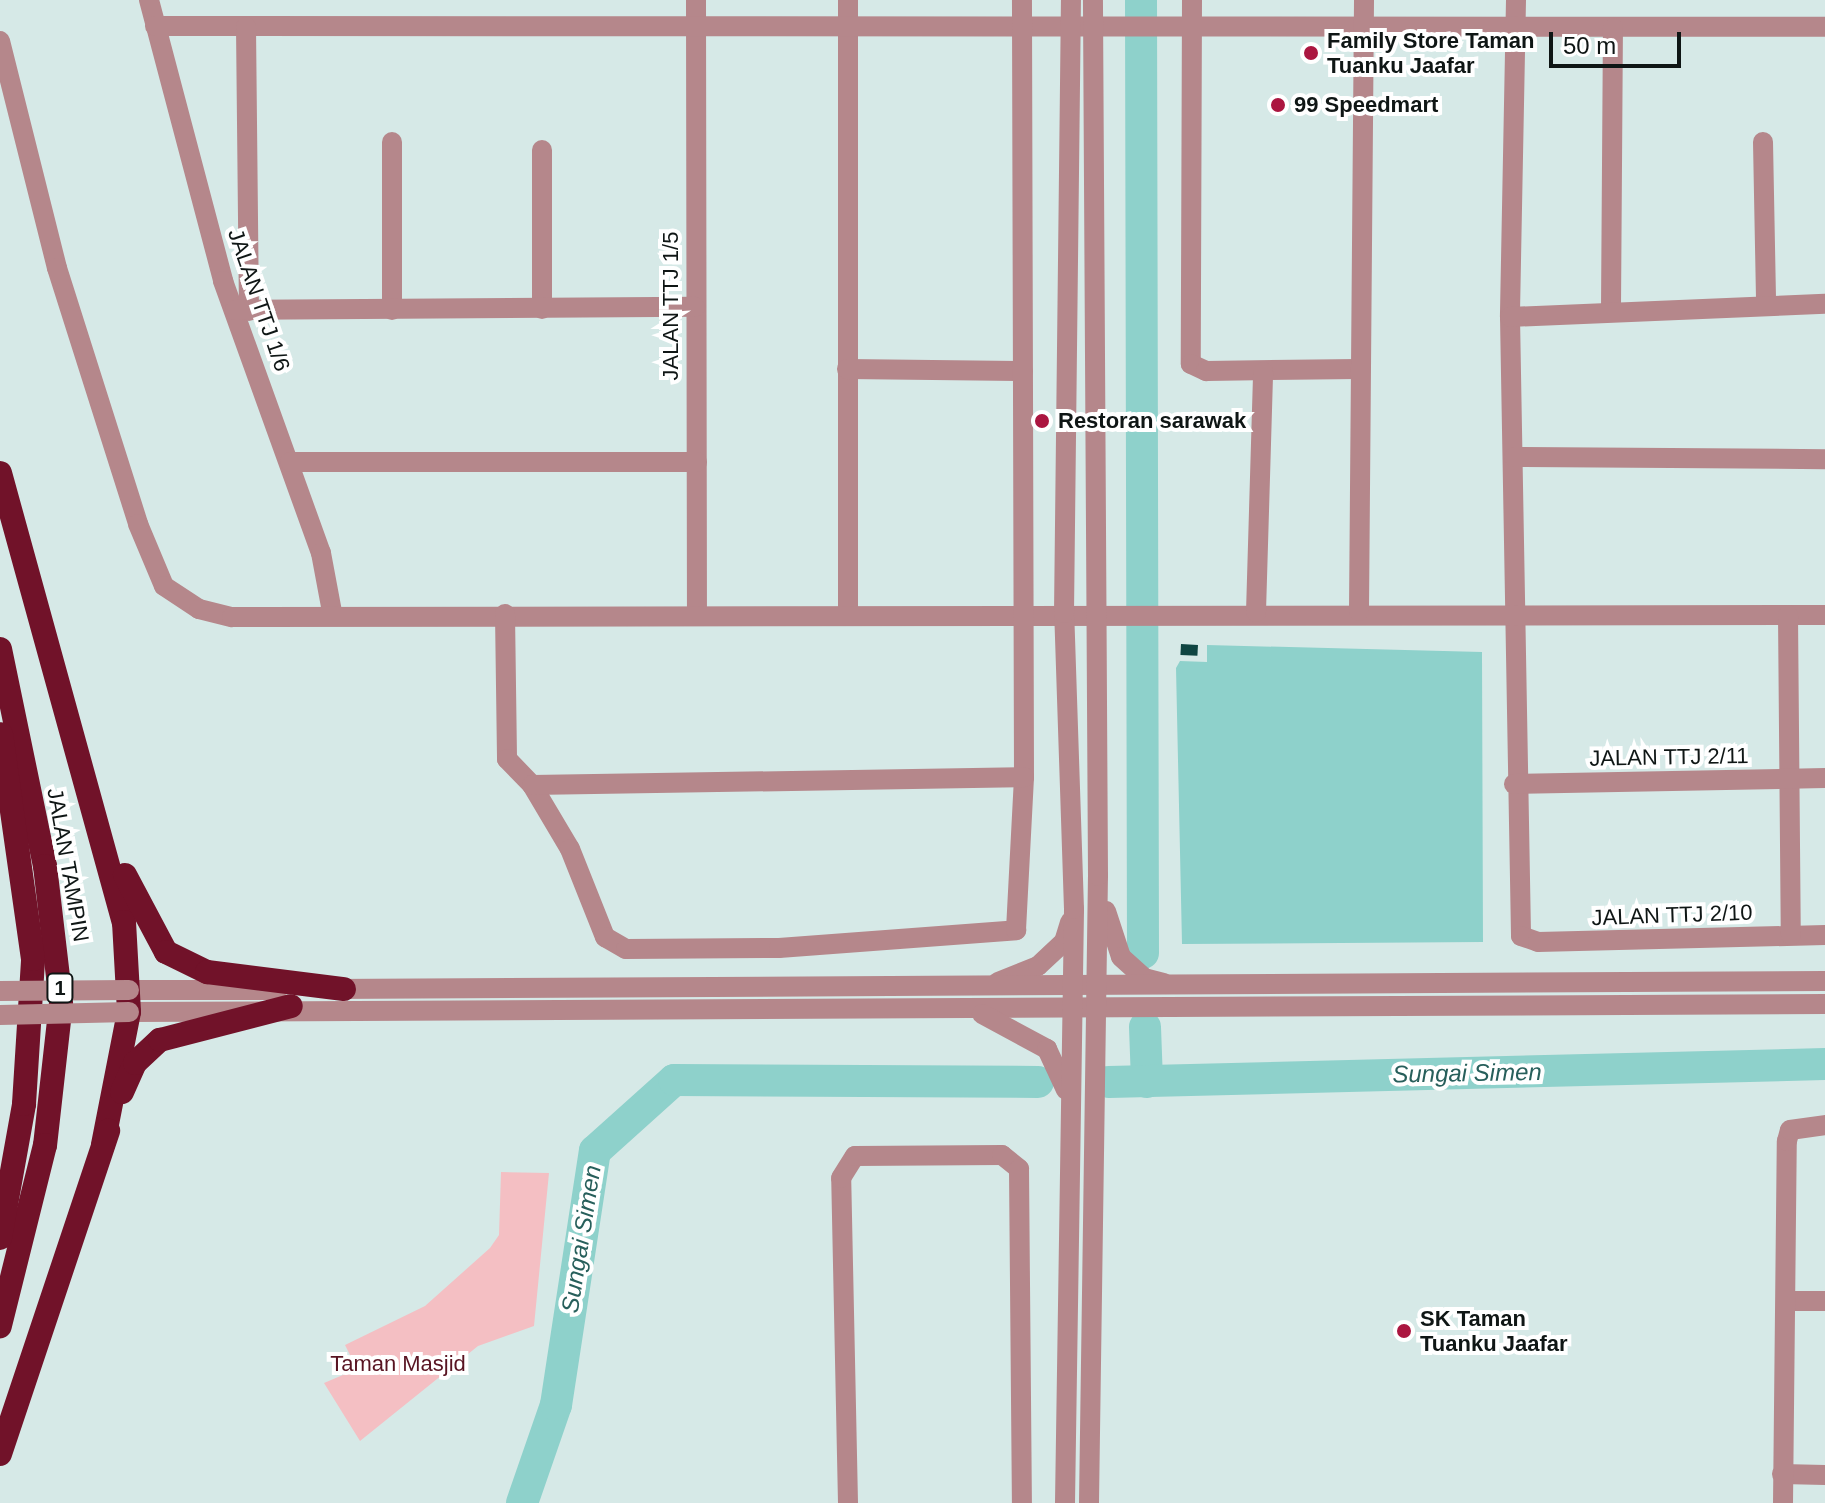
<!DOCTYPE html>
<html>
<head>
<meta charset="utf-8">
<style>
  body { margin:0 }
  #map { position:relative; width:1825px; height:1503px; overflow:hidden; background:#d6e9e7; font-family:Helvetica,sans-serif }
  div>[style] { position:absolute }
  .green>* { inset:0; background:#f4bfc3 }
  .water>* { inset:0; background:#8ed1cb }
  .river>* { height:32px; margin:-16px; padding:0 16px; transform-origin:16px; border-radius:16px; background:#8ed1cb }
  .building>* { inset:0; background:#0f4542; transform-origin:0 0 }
  .minor>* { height:20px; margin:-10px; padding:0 10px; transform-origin:10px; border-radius:10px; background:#b5878b }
  .highway>* { height:24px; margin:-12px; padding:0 12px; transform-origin:12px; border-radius:12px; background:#711229 }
  .minor-bridge>* { height:20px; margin:-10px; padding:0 10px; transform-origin:10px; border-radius:10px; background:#b5878b }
  .dots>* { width:22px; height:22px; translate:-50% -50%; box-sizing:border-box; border:4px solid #fff; border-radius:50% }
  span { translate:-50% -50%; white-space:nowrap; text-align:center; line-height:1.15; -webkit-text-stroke:8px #fff; paint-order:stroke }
  .shield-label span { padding:2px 6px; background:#fff; border:2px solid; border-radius:6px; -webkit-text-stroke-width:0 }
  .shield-label { font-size:20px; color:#0f1615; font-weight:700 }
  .poi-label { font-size:22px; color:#0f1615; font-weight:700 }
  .left { translate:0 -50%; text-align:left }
  .street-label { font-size:22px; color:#0f1615 }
  .park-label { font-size:22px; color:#581422 }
  .water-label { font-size:24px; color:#275f5b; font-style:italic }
  .scale { position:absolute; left:1549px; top:32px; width:132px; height:36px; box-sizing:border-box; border:4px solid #0f1615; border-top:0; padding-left:10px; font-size:24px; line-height:28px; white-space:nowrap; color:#0f1615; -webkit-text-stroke:6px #fff; paint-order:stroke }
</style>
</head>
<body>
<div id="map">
  <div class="green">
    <div style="clip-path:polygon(501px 1172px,549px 1173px,534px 1326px,478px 1346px,360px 1441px,324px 1383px,357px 1369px,345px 1345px,425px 1306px,490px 1248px,499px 1235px)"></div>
  </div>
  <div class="water">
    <div style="clip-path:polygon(1207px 645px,1482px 652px,1483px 942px,1182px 944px,1176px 668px,1180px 661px,1207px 662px)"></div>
  </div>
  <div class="river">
    <div style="left:1141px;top:0;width:953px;rotate:89.88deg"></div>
    <div style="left:1145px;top:1027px;width:55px;rotate:87.9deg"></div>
    <div style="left:1109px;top:1082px;width:716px;rotate:-1.44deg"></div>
    <div style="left:522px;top:1503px;width:104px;rotate:-70.9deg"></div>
    <div style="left:556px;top:1405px;width:257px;rotate:-81.3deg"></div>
    <div style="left:595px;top:1151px;width:106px;rotate:-41.9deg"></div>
    <div style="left:674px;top:1080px;width:364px;rotate:0.3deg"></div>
  </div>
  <div class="building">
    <div style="left:1181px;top:644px;width:17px;height:11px;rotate:3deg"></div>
  </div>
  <div class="minor">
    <div style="left:149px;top:0;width:291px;rotate:75.2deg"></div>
    <div style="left:223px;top:281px;width:289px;rotate:70.2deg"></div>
    <div style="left:321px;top:553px;width:60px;rotate:79.4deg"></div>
    <div style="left:696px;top:0;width:612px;rotate:89.91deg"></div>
    <div style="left:848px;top:0;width:614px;rotate:90deg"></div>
    <div style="left:1192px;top:0;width:364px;rotate:90.2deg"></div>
    <div style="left:1191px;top:364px;width:17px;rotate:25deg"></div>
    <div style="left:1206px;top:371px;width:152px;rotate:-0.8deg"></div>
    <div style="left:1516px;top:0;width:317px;rotate:91.1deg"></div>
    <div style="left:1510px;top:317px;width:619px;rotate:88.98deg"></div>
    <div style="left:1521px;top:936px;width:18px;rotate:19deg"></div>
    <div style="left:1538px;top:942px;width:287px;rotate:-1.4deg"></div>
    <div style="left:155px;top:26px;width:1670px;rotate:0.03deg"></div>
    <div style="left:246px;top:27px;width:284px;rotate:89.4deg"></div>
    <div style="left:0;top:41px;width:234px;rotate:75.9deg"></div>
    <div style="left:57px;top:268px;width:269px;rotate:72.4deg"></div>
    <div style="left:138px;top:524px;width:67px;rotate:67.2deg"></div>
    <div style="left:164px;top:586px;width:42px;rotate:33.3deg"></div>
    <div style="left:199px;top:609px;width:34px;rotate:14deg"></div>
    <div style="left:232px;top:617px;width:1593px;rotate:-0.07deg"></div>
    <div style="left:392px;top:142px;width:168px;rotate:90deg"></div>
    <div style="left:1763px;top:142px;width:163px;rotate:88.9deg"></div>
    <div style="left:1611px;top:308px;width:280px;rotate:-89.6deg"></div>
    <div style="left:542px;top:309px;width:159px;rotate:-90deg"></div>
    <div style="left:235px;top:310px;width:460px;rotate:-0.4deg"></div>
    <div style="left:1510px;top:317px;width:315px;rotate:-2.4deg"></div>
    <div style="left:847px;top:369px;width:176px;rotate:0.7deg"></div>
    <div style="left:1514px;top:457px;width:311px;rotate:0.4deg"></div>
    <div style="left:290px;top:462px;width:407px"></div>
    <div style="left:1359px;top:611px;width:611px;rotate:-89.53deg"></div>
    <div style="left:1256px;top:612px;width:240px;rotate:-88.3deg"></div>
    <div style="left:505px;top:614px;width:145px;rotate:89.2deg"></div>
    <div style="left:507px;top:759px;width:36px;rotate:46deg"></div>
    <div style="left:532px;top:785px;width:74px;rotate:59.3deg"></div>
    <div style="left:570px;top:849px;width:95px;rotate:68.3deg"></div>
    <div style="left:605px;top:937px;width:24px;rotate:30deg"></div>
    <div style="left:626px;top:949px;width:153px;rotate:-0.4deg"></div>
    <div style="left:779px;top:948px;width:238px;rotate:-4.3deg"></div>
    <div style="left:1016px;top:930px;width:153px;rotate:-87deg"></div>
    <div style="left:1024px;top:777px;width:777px;rotate:-90.15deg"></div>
    <div style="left:1788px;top:615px;width:320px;rotate:89.5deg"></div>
    <div style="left:1514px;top:784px;width:311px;rotate:-1.1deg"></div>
    <div style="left:532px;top:785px;width:492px;rotate:-0.9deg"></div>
    <div style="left:1106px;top:911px;width:48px;rotate:71.9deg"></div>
    <div style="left:1121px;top:957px;width:31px;rotate:42deg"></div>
    <div style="left:1144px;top:978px;width:21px;rotate:14deg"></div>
    <div style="left:998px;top:982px;width:43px;rotate:-21.8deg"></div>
    <div style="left:1038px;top:966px;width:35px;rotate:-43deg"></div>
    <div style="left:1064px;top:942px;width:21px;rotate:-73deg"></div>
    <div style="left:329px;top:989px;width:1496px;rotate:-0.31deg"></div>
    <div style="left:129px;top:990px;width:148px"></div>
    <div style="left:129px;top:1012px;width:1696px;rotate:-0.27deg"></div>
    <div style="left:982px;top:1014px;width:74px;rotate:28.3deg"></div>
    <div style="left:1047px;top:1049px;width:45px;rotate:65.1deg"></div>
    <div style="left:1786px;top:1301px;width:39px"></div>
    <div style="left:1782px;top:1474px;width:43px;rotate:1.3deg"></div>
    <div style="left:848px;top:1503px;width:325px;rotate:-91.2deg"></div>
    <div style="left:841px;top:1178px;width:26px;rotate:-58deg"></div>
    <div style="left:855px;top:1156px;width:147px;rotate:-0.4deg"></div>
    <div style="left:1002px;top:1155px;width:22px;rotate:39deg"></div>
    <div style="left:1019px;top:1169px;width:334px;rotate:89.5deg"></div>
    <div style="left:1065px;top:1503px;width:594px;rotate:-89.13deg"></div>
    <div style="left:1074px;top:909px;width:296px;rotate:-91.9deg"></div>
    <div style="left:1064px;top:613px;width:613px;rotate:-89.35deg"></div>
    <div style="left:1089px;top:1503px;width:627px;rotate:-89.18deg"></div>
    <div style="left:1098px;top:876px;width:876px;rotate:-90.33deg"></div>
    <div style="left:1783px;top:1503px;width:362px;rotate:-89.4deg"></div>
    <div style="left:1787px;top:1141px;width:11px;rotate:-75deg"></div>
    <div style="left:1790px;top:1130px;width:35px;rotate:-8deg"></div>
  </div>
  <div class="highway">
    <div style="left:0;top:473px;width:466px;rotate:74.6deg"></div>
    <div style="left:124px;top:922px;width:90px;rotate:86.8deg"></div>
    <div style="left:129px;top:1012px;width:135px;rotate:101.1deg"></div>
    <div style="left:0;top:649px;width:222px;rotate:78.3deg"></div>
    <div style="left:45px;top:866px;width:138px;rotate:83.3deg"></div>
    <div style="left:61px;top:1003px;width:143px;rotate:96.4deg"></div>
    <div style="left:45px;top:1145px;width:187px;rotate:104deg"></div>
    <div style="left:125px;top:875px;width:87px;rotate:62deg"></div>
    <div style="left:166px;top:952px;width:46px;rotate:26deg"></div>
    <div style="left:207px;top:972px;width:138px;rotate:7.1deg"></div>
    <div style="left:122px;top:1092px;width:32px;rotate:-66deg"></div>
    <div style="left:135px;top:1063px;width:34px;rotate:-43deg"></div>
    <div style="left:160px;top:1040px;width:135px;rotate:-14.5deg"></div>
    <div style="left:0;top:1238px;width:136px;rotate:-79.8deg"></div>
    <div style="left:24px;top:1104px;width:145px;rotate:-86.4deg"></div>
    <div style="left:33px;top:959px;width:227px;rotate:-98.1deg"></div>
    <div style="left:0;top:1454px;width:341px;rotate:-71.5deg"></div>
  </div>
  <div class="minor-bridge">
    <div style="left:0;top:991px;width:129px;rotate:-0.4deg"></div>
    <div style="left:0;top:1015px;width:129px;rotate:-1.3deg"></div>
  </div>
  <div class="dots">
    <div style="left:1311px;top:53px;background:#ab1640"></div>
    <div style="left:1278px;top:105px;background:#ab1640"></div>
    <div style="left:1042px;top:421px;background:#ab1640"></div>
    <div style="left:1404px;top:1331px;background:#ab1640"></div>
  </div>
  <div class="shield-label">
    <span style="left:60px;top:988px">1</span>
  </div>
  <div class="poi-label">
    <span class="left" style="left:1327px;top:53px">Family Store Taman<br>Tuanku Jaafar</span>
    <span class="left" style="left:1294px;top:105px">99 Speedmart</span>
    <span class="left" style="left:1058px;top:421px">Restoran sarawak</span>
    <span class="left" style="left:1420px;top:1331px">SK Taman<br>Tuanku Jaafar</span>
  </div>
  <div class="street-label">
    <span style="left:259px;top:300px;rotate:71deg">JALAN TTJ 1/6</span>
    <span style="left:671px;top:306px;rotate:-90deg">JALAN TTJ 1/5</span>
    <span style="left:1669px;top:757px;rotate:-1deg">JALAN TTJ 2/11</span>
    <span style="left:68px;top:865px;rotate:80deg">JALAN TAMPIN</span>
    <span style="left:1672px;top:915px;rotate:-2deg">JALAN TTJ 2/10</span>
  </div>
  <div class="park-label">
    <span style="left:398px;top:1364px">Taman Masjid</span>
  </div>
  <div class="water-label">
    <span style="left:1467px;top:1073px;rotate:-1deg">Sungai Simen</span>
    <span style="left:581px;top:1239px;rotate:-81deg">Sungai Simen</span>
  </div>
  <div class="scale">50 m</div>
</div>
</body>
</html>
